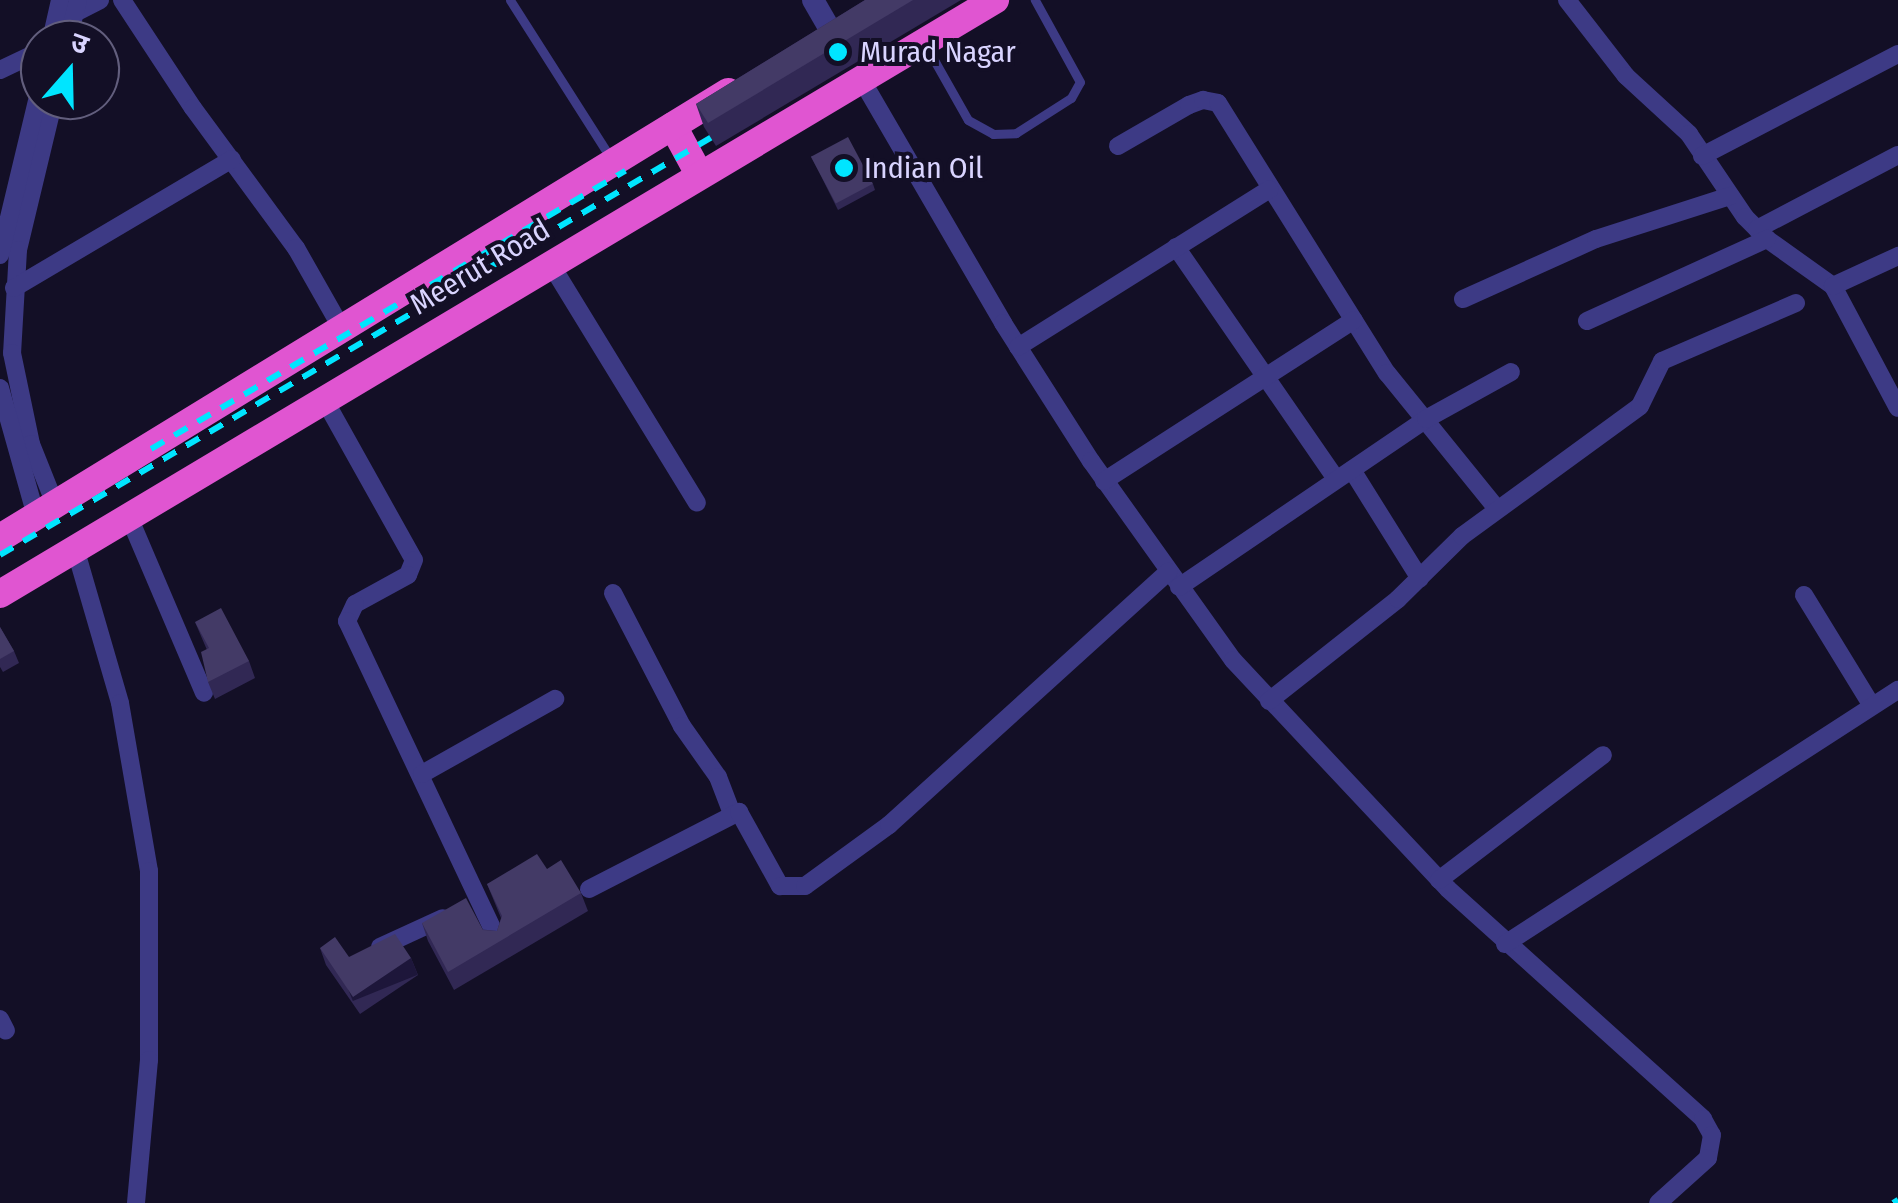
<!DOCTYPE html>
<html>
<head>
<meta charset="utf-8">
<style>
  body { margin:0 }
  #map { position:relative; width:1898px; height:1203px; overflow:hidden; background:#130f26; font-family:"Fira Sans Condensed","Noto Sans Devanagari",sans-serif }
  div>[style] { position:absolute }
  .service>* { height:9px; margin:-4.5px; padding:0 4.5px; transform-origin:4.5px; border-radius:4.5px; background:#3d3a85 }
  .minor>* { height:18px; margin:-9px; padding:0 9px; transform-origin:9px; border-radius:9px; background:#3d3a85 }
  .tertiary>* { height:22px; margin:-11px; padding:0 11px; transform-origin:11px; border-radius:11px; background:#3d3a85 }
  .trunk>* { height:28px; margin:-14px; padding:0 14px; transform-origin:14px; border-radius:14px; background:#e055d1 }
  .rail>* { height:6px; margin-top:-3px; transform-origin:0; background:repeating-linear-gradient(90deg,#00e5ff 0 15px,transparent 0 27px) }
  .wall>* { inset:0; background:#312854 }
  .shaded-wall>* { inset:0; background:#1d163a; transform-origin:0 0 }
  .building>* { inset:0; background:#433a66; transform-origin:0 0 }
  .dots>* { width:28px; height:28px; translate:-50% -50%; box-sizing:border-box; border:5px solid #130f26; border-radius:50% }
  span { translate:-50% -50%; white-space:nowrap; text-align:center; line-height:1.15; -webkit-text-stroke:8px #130f26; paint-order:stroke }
  .poi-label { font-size:30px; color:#d9d4ff }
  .left { translate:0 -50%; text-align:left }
  .street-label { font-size:30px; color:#d9d4ff }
  .north { position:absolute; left:20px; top:20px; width:100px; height:100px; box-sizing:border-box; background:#130f26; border:2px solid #625e7d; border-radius:50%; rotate:20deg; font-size:28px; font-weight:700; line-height:40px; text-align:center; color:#d9d4ff }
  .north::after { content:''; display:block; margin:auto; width:35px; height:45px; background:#00e5ff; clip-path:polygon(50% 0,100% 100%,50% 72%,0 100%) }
</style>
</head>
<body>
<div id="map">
  <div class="service">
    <div style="left:510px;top:0;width:190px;rotate:57.5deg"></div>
    <div style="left:925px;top:44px;width:87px;rotate:60.5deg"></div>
    <div style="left:968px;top:120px;width:29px;rotate:29deg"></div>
    <div style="left:993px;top:134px;width:23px;rotate:-2deg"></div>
    <div style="left:1016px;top:133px;width:65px;rotate:-32.5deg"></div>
    <div style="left:1071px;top:98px;width:18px;rotate:-61deg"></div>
    <div style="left:1080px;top:82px;width:94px;rotate:-118.8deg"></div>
  </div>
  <div class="minor">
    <div style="left:122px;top:0;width:129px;rotate:56.7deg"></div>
    <div style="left:193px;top:108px;width:174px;rotate:53.7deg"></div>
    <div style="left:296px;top:248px;width:93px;rotate:60.4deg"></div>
    <div style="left:1567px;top:0;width:96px;rotate:52.2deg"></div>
    <div style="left:1626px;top:76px;width:86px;rotate:42.6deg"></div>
    <div style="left:1689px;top:134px;width:100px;rotate:56deg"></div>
    <div style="left:1745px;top:217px;width:31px;rotate:45deg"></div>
    <div style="left:1767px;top:239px;width:81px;rotate:35.5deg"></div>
    <div style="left:1833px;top:286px;width:138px;rotate:62deg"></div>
    <div style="left:75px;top:13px;width:28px;rotate:-27deg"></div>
    <div style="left:51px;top:40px;width:41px;rotate:-77.3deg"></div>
    <div style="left:68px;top:40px;width:41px;rotate:-76deg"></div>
    <div style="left:0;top:70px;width:44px;rotate:-25.4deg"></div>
    <div style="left:860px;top:77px;width:285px;rotate:59.8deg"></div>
    <div style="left:1003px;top:323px;width:164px;rotate:57.5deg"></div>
    <div style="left:1091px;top:461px;width:244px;rotate:54.5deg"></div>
    <div style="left:1233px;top:660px;width:314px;rotate:46.8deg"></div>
    <div style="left:1448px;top:889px;width:343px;rotate:42deg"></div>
    <div style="left:1703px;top:1119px;width:18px;rotate:61deg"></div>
    <div style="left:1712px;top:1135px;width:23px;rotate:100deg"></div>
    <div style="left:1708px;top:1158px;width:67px;rotate:138deg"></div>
    <div style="left:54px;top:100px;width:154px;rotate:103.5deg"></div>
    <div style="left:18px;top:250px;width:103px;rotate:93.3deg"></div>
    <div style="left:12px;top:353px;width:93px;rotate:78.2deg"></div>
    <div style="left:31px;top:444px;width:65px;rotate:68.2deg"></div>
    <div style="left:1118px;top:146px;width:82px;rotate:-30deg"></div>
    <div style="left:1189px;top:105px;width:15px;rotate:-20deg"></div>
    <div style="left:1203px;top:100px;width:15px;rotate:11deg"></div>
    <div style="left:1218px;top:103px;width:319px;rotate:58deg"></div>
    <div style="left:1387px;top:373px;width:175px;rotate:51deg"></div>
    <div style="left:1702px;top:156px;width:221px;rotate:-27.5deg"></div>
    <div style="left:1757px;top:229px;width:159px;rotate:-27.7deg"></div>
    <div style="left:1176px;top:247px;width:282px;rotate:55.4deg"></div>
    <div style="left:0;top:255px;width:171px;rotate:-76.5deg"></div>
    <div style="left:550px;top:263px;width:281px;rotate:58.5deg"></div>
    <div style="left:1833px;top:286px;width:72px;rotate:-24.8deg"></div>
    <div style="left:14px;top:288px;width:253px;rotate:-30.6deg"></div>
    <div style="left:1463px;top:299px;width:146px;rotate:-24.3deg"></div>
    <div style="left:1596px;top:239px;width:141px;rotate:-17.8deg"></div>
    <div style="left:1587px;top:321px;width:198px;rotate:-24.5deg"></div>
    <div style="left:1018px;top:347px;width:297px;rotate:-32.1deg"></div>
    <div style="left:0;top:388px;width:133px;rotate:74.3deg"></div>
    <div style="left:324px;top:399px;width:184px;rotate:60.8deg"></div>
    <div style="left:414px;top:560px;width:16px;rotate:112deg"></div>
    <div style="left:408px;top:575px;width:60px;rotate:151.3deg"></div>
    <div style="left:355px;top:604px;width:19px;rotate:115deg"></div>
    <div style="left:347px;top:621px;width:351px;rotate:64.7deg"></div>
    <div style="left:1352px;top:470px;width:128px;rotate:58deg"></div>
    <div style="left:1104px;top:481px;width:297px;rotate:-32.8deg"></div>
    <div style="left:129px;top:517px;width:191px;rotate:66.9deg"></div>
    <div style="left:75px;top:548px;width:161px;rotate:73.8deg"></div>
    <div style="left:120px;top:703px;width:170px;rotate:80.2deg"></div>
    <div style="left:149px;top:871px;width:189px;rotate:90deg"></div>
    <div style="left:149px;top:1060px;width:144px;rotate:95.2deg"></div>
    <div style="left:1179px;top:587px;width:299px;rotate:-34.2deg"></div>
    <div style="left:1426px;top:419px;width:97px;rotate:-28.9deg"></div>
    <div style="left:613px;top:593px;width:150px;rotate:62.6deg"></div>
    <div style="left:682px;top:726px;width:62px;rotate:54.8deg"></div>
    <div style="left:718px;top:777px;width:39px;rotate:69deg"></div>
    <div style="left:1804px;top:595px;width:130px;rotate:58.5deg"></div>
    <div style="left:1269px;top:701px;width:164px;rotate:-38.3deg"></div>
    <div style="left:1398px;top:599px;width:90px;rotate:-44.5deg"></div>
    <div style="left:1462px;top:536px;width:220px;rotate:-36.1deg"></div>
    <div style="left:1640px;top:406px;width:50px;rotate:-63.9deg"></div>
    <div style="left:1662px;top:361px;width:146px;rotate:-23.4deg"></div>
    <div style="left:422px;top:774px;width:153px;rotate:-29.4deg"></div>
    <div style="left:1439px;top:880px;width:206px;rotate:-37.3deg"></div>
    <div style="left:589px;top:889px;width:169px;rotate:-27.2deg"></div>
    <div style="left:739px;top:812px;width:85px;rotate:61deg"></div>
    <div style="left:780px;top:886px;width:25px"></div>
    <div style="left:805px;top:886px;width:104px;rotate:-36deg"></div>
    <div style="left:889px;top:825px;width:377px;rotate:-42.2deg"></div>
    <div style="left:1505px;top:944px;width:468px;rotate:-32.9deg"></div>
    <div style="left:380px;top:947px;width:69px;rotate:-24.7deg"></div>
    <div style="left:0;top:1019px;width:13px;rotate:63deg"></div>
  </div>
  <div class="tertiary">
    <div style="left:813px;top:0;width:34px;rotate:60deg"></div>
  </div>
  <div class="trunk">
    <div style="left:673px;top:126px;width:55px;rotate:61.6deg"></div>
    <div style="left:0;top:538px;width:854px;rotate:-31.49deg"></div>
    <div style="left:0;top:594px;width:1159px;rotate:-30.84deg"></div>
  </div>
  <div class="rail">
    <div style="left:151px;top:449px;width:550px;rotate:-30.39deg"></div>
    <div style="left:0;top:555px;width:851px;rotate:-30.42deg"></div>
    <div style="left:1893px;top:1203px;width:6px;rotate:-31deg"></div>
  </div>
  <div class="wall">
    <div style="clip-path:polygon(865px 0,961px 0,716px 146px,704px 127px,696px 104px)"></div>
    <div style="clip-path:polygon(811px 156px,873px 184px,875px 190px,838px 210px)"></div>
    <div style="clip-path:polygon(195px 622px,249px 661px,255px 678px,215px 699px,208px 682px,207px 650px)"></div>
    <div style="clip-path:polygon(0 627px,14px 651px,19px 663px,3px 672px,0 667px)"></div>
    <div style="clip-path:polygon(547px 869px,581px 893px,588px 911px,454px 990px,428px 941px,422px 923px,497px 931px,501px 918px,487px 884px)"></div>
    <div style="clip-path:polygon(320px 948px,349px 957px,411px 958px,418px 975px,360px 1014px,326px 965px)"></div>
  </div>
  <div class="shaded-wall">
    <div style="left:411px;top:958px;width:18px;height:70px;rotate:68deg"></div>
  </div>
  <div class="building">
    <div style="clip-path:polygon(865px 0,913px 0,708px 123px,696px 104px)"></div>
    <div style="left:848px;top:137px;width:53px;height:42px;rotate:62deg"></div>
    <div style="clip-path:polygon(221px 608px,249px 661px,208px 682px,201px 652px,209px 648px,195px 622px)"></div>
    <div style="clip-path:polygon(0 627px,14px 651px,0 659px)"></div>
    <div style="clip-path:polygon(537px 854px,547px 869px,561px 860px,581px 893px,448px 972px,422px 923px,466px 898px,483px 930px,497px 931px,502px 916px,487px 884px)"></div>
    <div style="clip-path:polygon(395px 934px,411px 958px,353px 997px,320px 948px,335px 937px,349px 957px)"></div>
  </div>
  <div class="dots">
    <div style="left:838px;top:52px;background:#00e5ff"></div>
    <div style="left:844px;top:168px;background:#00e5ff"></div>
  </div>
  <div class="poi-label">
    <span class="left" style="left:860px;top:52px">Murad Nagar</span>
    <span class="left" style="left:864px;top:168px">Indian Oil</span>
  </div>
  <div class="street-label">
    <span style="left:480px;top:267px;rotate:-31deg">Meerut Road</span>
  </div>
  <div class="north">उ</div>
</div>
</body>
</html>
